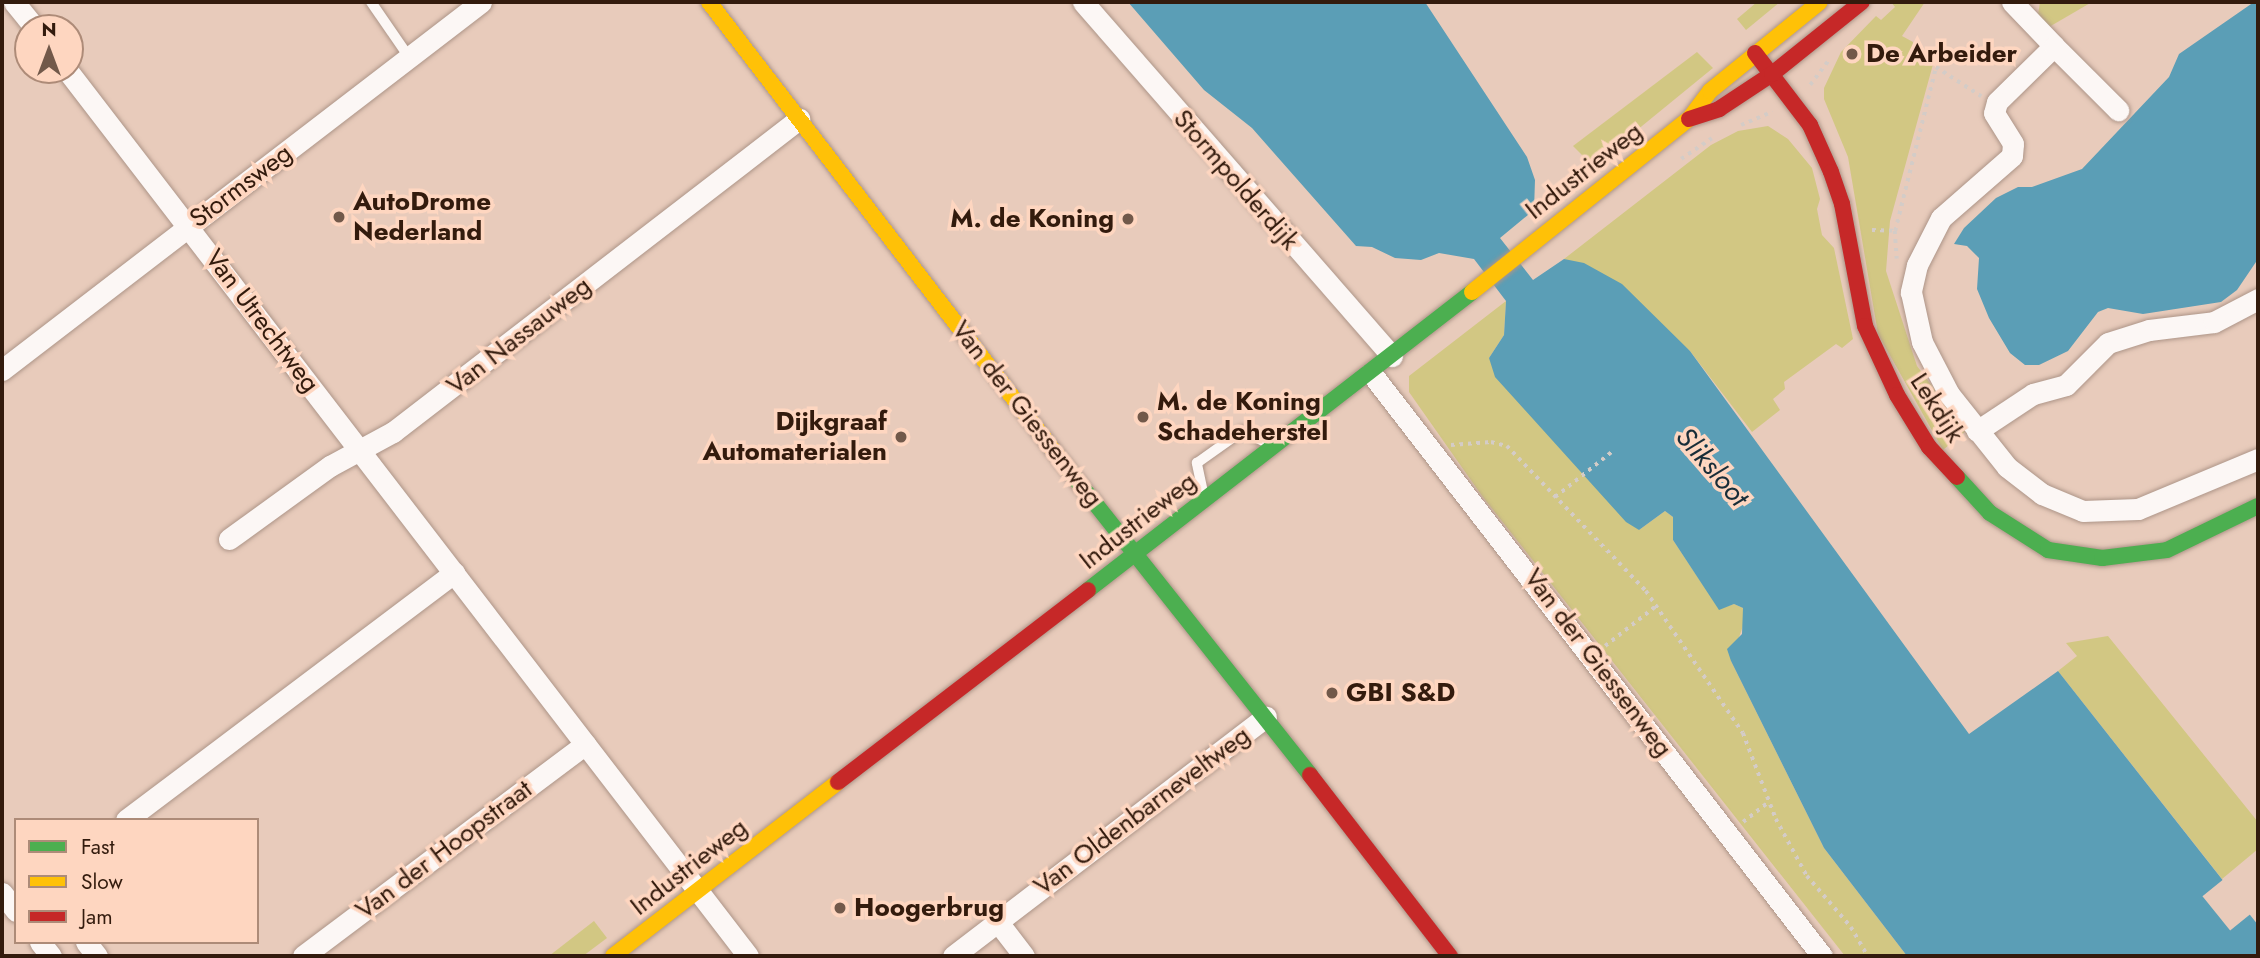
<!DOCTYPE html>
<html>
<head>
<meta charset="utf-8">
<style>
  body { margin:0 }
  #map { position:relative; width:2260px; height:958px; overflow:hidden; background:#e8cbbb; font-family:Jost,sans-serif }
  div>[style] { position:absolute }
  .green>* { inset:0; background:#d2c783 }
  .water>* { inset:0; background:#5b9eb6 }
  .pier>* { inset:0; background:#e8cbbb; transform-origin:0 0 }
  .path>* { height:3.5px; margin-top:-1.75px; transform-origin:0; background:repeating-linear-gradient(90deg,#d4ccc7 0 3.5px,transparent 0 8.5px) }
  .roads { filter:drop-shadow(0 0 2px #ad9588) drop-shadow(0 0 2px #ad9588) }
  .lane>* { height:10px; margin:-5px; padding:0 5px; transform-origin:5px; border-radius:5px; background:#fcf7f5 }
  .street>* { height:21px; margin:-10.5px; padding:0 10.5px; transform-origin:10.5px; border-radius:10.5px; background:#fcf7f5 }
  .fast>* { height:16px; margin:-8px; padding:0 8px; transform-origin:8px; border-radius:8px; background:#4caf50 }
  .slow>* { height:16px; margin:-8px; padding:0 8px; transform-origin:8px; border-radius:8px; background:#ffc107 }
  .jam>* { height:16px; margin:-8px; padding:0 8px; transform-origin:8px; border-radius:8px; background:#c62828 }
  .dots>* { width:19px; height:19px; translate:-50% -50%; box-sizing:border-box; border:4px solid #fed6c0; border-radius:50% }
  span { translate:-50% -50%; white-space:nowrap; text-align:center; line-height:1.15; -webkit-text-stroke:7px #fed6c0; paint-order:stroke }
  .poi-label { font-size:26px; color:#331b0d; font-weight:700 }
  .left { translate:0 -50%; text-align:left }
  .right { translate:-100% -50%; text-align:right }
  .street-label { font-size:26px; color:#331b0d }
  .water-label { font-size:28px; color:#182d38; font-style:italic }
  .frame { position:absolute; inset:0; border:4px solid #331b0d; pointer-events:none }
  .legend { position:absolute; left:14px; top:818px; width:245px; height:126px; box-sizing:border-box; background:#fed6c0; border:2px solid #ad8b78; margin:0; padding:9px 12px; list-style:none; font-size:21px; color:#331b0d }
  .legend li { display:flex; align-items:center; gap:14px; height:35px }
  .legend b { width:35px; border:2px solid #ad8b78 }
  .north { position:absolute; left:14px; top:14px; width:70px; height:70px; box-sizing:border-box; background:#fed6c0; border:2px solid #ad8b78; border-radius:50%; rotate:0deg; font-size:19px; font-weight:700; line-height:28px; text-align:center; color:#331b0d }
  .north::after { content:''; display:block; margin:auto; width:24px; height:32px; background:#72594a; clip-path:polygon(50% 0,100% 100%,50% 72%,0 100%) }
</style>
</head>
<body>
<div id="map">
  <div class="green">
    <div style="clip-path:polygon(1757px 2px,1780px 2px,1746px 30px,1737px 19px)"></div>
    <div style="clip-path:polygon(1891px 2px,1925px 2px,1902px 36px,1913px 42px,1912px 55px,1919px 61px,1928px 50px,1935px 57px,1890px 221px,1886px 271px,1917px 366px,1966px 431px,1943px 450px,1878px 334px,1848px 157px,1824px 99px,1824px 88px,1841px 52px,1876px 16px,1881px 20px,1895px 7px)"></div>
    <div style="clip-path:polygon(2040px 2px,2092px 2px,2049px 27px,2038px 15px)"></div>
    <div style="clip-path:polygon(1697px 52px,1713px 68px,1593px 166px,1573px 146px)"></div>
    <div style="clip-path:polygon(1768px 126px,1788px 139px,1812px 168px,1820px 199px,1817px 209px,1822px 235px,1834px 248px,1853px 339px,1842px 348px,1836px 344px,1784px 382px,1785px 389px,1773px 399px,1780px 410px,1752px 432px,1690px 351px,1596px 271px,1564px 259px,1711px 145px,1738px 131px)"></div>
    <div style="clip-path:polygon(1506px 301px,1504px 335px,1489px 358px,1639px 530px,1665px 511px,1673px 517px,1673px 540px,1719px 609px,1734px 604px,1743px 608px,1746px 617px,1731px 661px,1824px 848px,1907px 956px,1845px 956px,1482px 496px,1409px 392px,1409px 376px)"></div>
    <div style="clip-path:polygon(2108px 636px,2258px 822px,2258px 849px,2222px 879px,2058px 671px,2077px 656px,2066px 643px)"></div>
    <div style="clip-path:polygon(594px 921px,607px 938px,583px 956px,549px 956px)"></div>
  </div>
  <div class="water">
    <div style="clip-path:polygon(1128px 2px,1425px 2px,1527px 157px,1535px 180px,1534px 210px,1500px 238px,1533px 280px,1564px 259px,1584px 263px,1622px 284px,1690px 351px,1969px 734px,2058px 671px,2258px 925px,2258px 956px,1907px 956px,1824px 848px,1731px 661px,1727px 649px,1742px 634px,1743px 608px,1734px 604px,1719px 610px,1673px 540px,1673px 517px,1665px 511px,1639px 530px,1626px 522px,1495px 377px,1489px 358px,1504px 335px,1506px 301px,1474px 259px,1439px 253px,1421px 260px,1395px 258px,1372px 247px,1356px 246px,1252px 128px,1204px 90px)"></div>
    <div style="clip-path:polygon(2254px 2px,2258px 2px,2258px 259px,2237px 290px,2221px 302px,2143px 314px,2108px 308px,2098px 312px,2068px 351px,2039px 365px,2025px 365px,2010px 353px,1989px 318px,1977px 289px,1979px 258px,1967px 246px,1954px 244px,1964px 228px,1996px 198px,2018px 187px,2032px 187px,2082px 169px,2169px 77px,2179px 54px)"></div>
  </div>
  <div class="pier">
    <div style="left:2225px;top:878px;width:44px;height:29px;rotate:51deg"></div>
  </div>
  <div class="path">
    <div style="left:1810px;top:85px;width:30px;rotate:-53deg"></div>
    <div style="left:1741px;top:125px;width:34px;rotate:-23deg"></div>
    <div style="left:1681px;top:159px;width:37px;rotate:-34deg"></div>
    <div style="left:1872px;top:230px;width:23px;rotate:2deg"></div>
    <div style="left:1895px;top:231px;width:28px;rotate:86deg"></div>
    <div style="left:1895px;top:231px;width:169px;rotate:-76deg"></div>
    <div style="left:1936px;top:67px;width:54px;rotate:32.8deg"></div>
    <div style="left:1451px;top:445px;width:40px;rotate:-4.3deg"></div>
    <div style="left:1491px;top:442px;width:16px;rotate:14deg"></div>
    <div style="left:1507px;top:446px;width:201px;rotate:46.2deg"></div>
    <div style="left:1646px;top:591px;width:172px;rotate:55.7deg"></div>
    <div style="left:1743px;top:733px;width:92px;rotate:69deg"></div>
    <div style="left:1776px;top:819px;width:65px;rotate:61.5deg"></div>
    <div style="left:1807px;top:876px;width:67px;rotate:49.2deg"></div>
    <div style="left:1851px;top:927px;width:34px;rotate:60deg"></div>
    <div style="left:1555px;top:497px;width:75px;rotate:-38.5deg"></div>
    <div style="left:1605px;top:646px;width:65px;rotate:-38.1deg"></div>
    <div style="left:1743px;top:822px;width:33px;rotate:-38deg"></div>
  </div>
  <div class="roads">
    <div class="lane">
      <div style="left:371px;top:2px;width:67px;rotate:55.4deg"></div>
      <div style="left:1204px;top:497px;width:35px;rotate:-102deg"></div>
      <div style="left:1197px;top:463px;width:55px;rotate:-35.4deg"></div>
      <div style="left:1242px;top:431px;width:31px;rotate:25deg"></div>
    </div>
    <div class="street">
      <div style="left:14px;top:2px;width:33px;rotate:51deg"></div>
      <div style="left:1083px;top:2px;width:470px;rotate:48.9deg"></div>
      <div style="left:2012px;top:2px;width:61px;rotate:46.3deg"></div>
      <div style="left:2054px;top:46px;width:80px;rotate:135.5deg"></div>
      <div style="left:1997px;top:102px;width:11px;rotate:105deg"></div>
      <div style="left:1994px;top:113px;width:36px;rotate:58deg"></div>
      <div style="left:2013px;top:144px;width:12px;rotate:95deg"></div>
      <div style="left:2012px;top:156px;width:94px;rotate:138.9deg"></div>
      <div style="left:1941px;top:218px;width:53px;rotate:117.1deg"></div>
      <div style="left:1917px;top:265px;width:28px;rotate:103deg"></div>
      <div style="left:1911px;top:292px;width:51px;rotate:77.6deg"></div>
      <div style="left:1922px;top:342px;width:59px;rotate:62.6deg"></div>
      <div style="left:1949px;top:394px;width:93px;rotate:51.5deg"></div>
      <div style="left:2007px;top:467px;width:44px;rotate:37.6deg"></div>
      <div style="left:2042px;top:494px;width:44px;rotate:22.5deg"></div>
      <div style="left:2083px;top:511px;width:55px;rotate:-2.1deg"></div>
      <div style="left:2138px;top:509px;width:130px;rotate:-22.6deg"></div>
      <div style="left:2054px;top:46px;width:91px;rotate:45deg"></div>
      <div style="left:67px;top:70px;width:1117px;rotate:52.45deg"></div>
      <div style="left:2px;top:370px;width:604px;rotate:-37.53deg"></div>
      <div style="left:1371px;top:373px;width:737px;rotate:52.28deg"></div>
      <div style="left:1977px;top:431px;width:67px;rotate:-33.5deg"></div>
      <div style="left:2033px;top:394px;width:34px;rotate:-15deg"></div>
      <div style="left:2066px;top:385px;width:59px;rotate:-45deg"></div>
      <div style="left:2108px;top:343px;width:43px;rotate:-17.6deg"></div>
      <div style="left:2149px;top:330px;width:65px;rotate:-7deg"></div>
      <div style="left:2214px;top:322px;width:50px;rotate:-27.6deg"></div>
      <div style="left:229px;top:539px;width:125px;rotate:-35.9deg"></div>
      <div style="left:330px;top:466px;width:72px;rotate:-28.4deg"></div>
      <div style="left:393px;top:432px;width:513px;rotate:-37.63deg"></div>
      <div style="left:126px;top:820px;width:411px;rotate:-37deg"></div>
      <div style="left:2px;top:893px;width:23px;rotate:52deg"></div>
      <div style="left:997px;top:921px;width:44px;rotate:52.4deg"></div>
      <div style="left:40px;top:942px;width:18px;rotate:52deg"></div>
      <div style="left:86px;top:942px;width:18px;rotate:52deg"></div>
      <div style="left:303px;top:956px;width:353px;rotate:-36.9deg"></div>
      <div style="left:953px;top:956px;width:394px;rotate:-37.4deg"></div>
    </div>
    <div class="fast">
      <div style="left:1067px;top:468px;width:392px;rotate:51.6deg"></div>
      <div style="left:1957px;top:477px;width:49px;rotate:47.5deg"></div>
      <div style="left:1990px;top:513px;width:69px;rotate:32.5deg"></div>
      <div style="left:2048px;top:550px;width:55px;rotate:8.4deg"></div>
      <div style="left:2102px;top:558px;width:65px;rotate:-7deg"></div>
      <div style="left:2167px;top:550px;width:101px;rotate:-25.8deg"></div>
      <div style="left:1088px;top:590px;width:486px;rotate:-37.8deg"></div>
    </div>
    <div class="slow">
      <div style="left:709px;top:2px;width:588px;rotate:52.47deg"></div>
      <div style="left:1472px;top:292px;width:278px;rotate:-38.6deg"></div>
      <div style="left:1689px;top:119px;width:35px;rotate:-53deg"></div>
      <div style="left:1710px;top:91px;width:141px;rotate:-39deg"></div>
      <div style="left:613px;top:956px;width:284px;rotate:-37.7deg"></div>
    </div>
    <div class="jam">
      <div style="left:1755px;top:53px;width:91px;rotate:52.6deg"></div>
      <div style="left:1810px;top:125px;width:51px;rotate:65.9deg"></div>
      <div style="left:1831px;top:172px;width:34px;rotate:71deg"></div>
      <div style="left:1842px;top:204px;width:124px;rotate:79.3deg"></div>
      <div style="left:1865px;top:326px;width:76px;rotate:65.1deg"></div>
      <div style="left:1897px;top:395px;width:61px;rotate:58.4deg"></div>
      <div style="left:1929px;top:447px;width:41px;rotate:47deg"></div>
      <div style="left:1689px;top:119px;width:32px;rotate:-18deg"></div>
      <div style="left:1719px;top:109px;width:64px;rotate:-33.4deg"></div>
      <div style="left:1772px;top:74px;width:115px;rotate:-38.7deg"></div>
      <div style="left:1310px;top:775px;width:229px;rotate:52.3deg"></div>
      <div style="left:838px;top:782px;width:315px;rotate:-37.5deg"></div>
    </div>
  </div>
  <div class="dots">
    <div style="left:1852px;top:54px;background:#72594a"></div>
    <div style="left:339px;top:217px;background:#72594a"></div>
    <div style="left:1128px;top:219px;background:#72594a"></div>
    <div style="left:1143px;top:417px;background:#72594a"></div>
    <div style="left:901px;top:437px;background:#72594a"></div>
    <div style="left:1332px;top:693px;background:#72594a"></div>
    <div style="left:840px;top:908px;background:#72594a"></div>
  </div>
  <div class="poi-label">
    <span class="left" style="left:1866px;top:54px">De Arbeider</span>
    <span class="left" style="left:353px;top:217px">AutoDrome<br>Nederland</span>
    <span class="right" style="left:1114px;top:219px">M. de Koning</span>
    <span class="left" style="left:1157px;top:417px">M. de Koning<br>Schadeherstel</span>
    <span class="right" style="left:887px;top:437px">Dijkgraaf<br>Automaterialen</span>
    <span class="left" style="left:1346px;top:693px">GBI S&amp;D</span>
    <span class="left" style="left:854px;top:908px">Hoogerbrug</span>
  </div>
  <div class="street-label">
    <span style="left:1584px;top:171px;rotate:-38deg">Industrieweg</span>
    <span style="left:1236px;top:180px;rotate:49deg">Stormpolderdijk</span>
    <span style="left:241px;top:186px;rotate:-37deg">Stormsweg</span>
    <span style="left:262px;top:321px;rotate:53deg">Van Utrechtweg</span>
    <span style="left:519px;top:336px;rotate:-38deg">Van Nassauweg</span>
    <span style="left:1937px;top:408px;rotate:57deg">Lekdijk</span>
    <span style="left:1027px;top:414px;rotate:52deg">Van der Giessenweg</span>
    <span style="left:1138px;top:521px;rotate:-38deg">Industrieweg</span>
    <span style="left:1598px;top:663px;rotate:53deg">Van der Giessenweg</span>
    <span style="left:1142px;top:811px;rotate:-37deg">Van Oldenbarneveltweg</span>
    <span style="left:444px;top:850px;rotate:-37deg">Van der Hoopstraat</span>
    <span style="left:689px;top:867px;rotate:-38deg">Industrieweg</span>
  </div>
  <div class="water-label">
    <span style="left:1712px;top:467px;rotate:49deg">Sliksloot</span>
  </div>
  <div class="frame"></div>
  <ul class="legend">
  <li><b style="height:9px;background:#4caf50"></b>Fast</li>
  <li><b style="height:9px;background:#ffc107"></b>Slow</li>
  <li><b style="height:9px;background:#c62828"></b>Jam</li>
  </ul>
  <div class="north">N</div>
</div>
</body>
</html>
